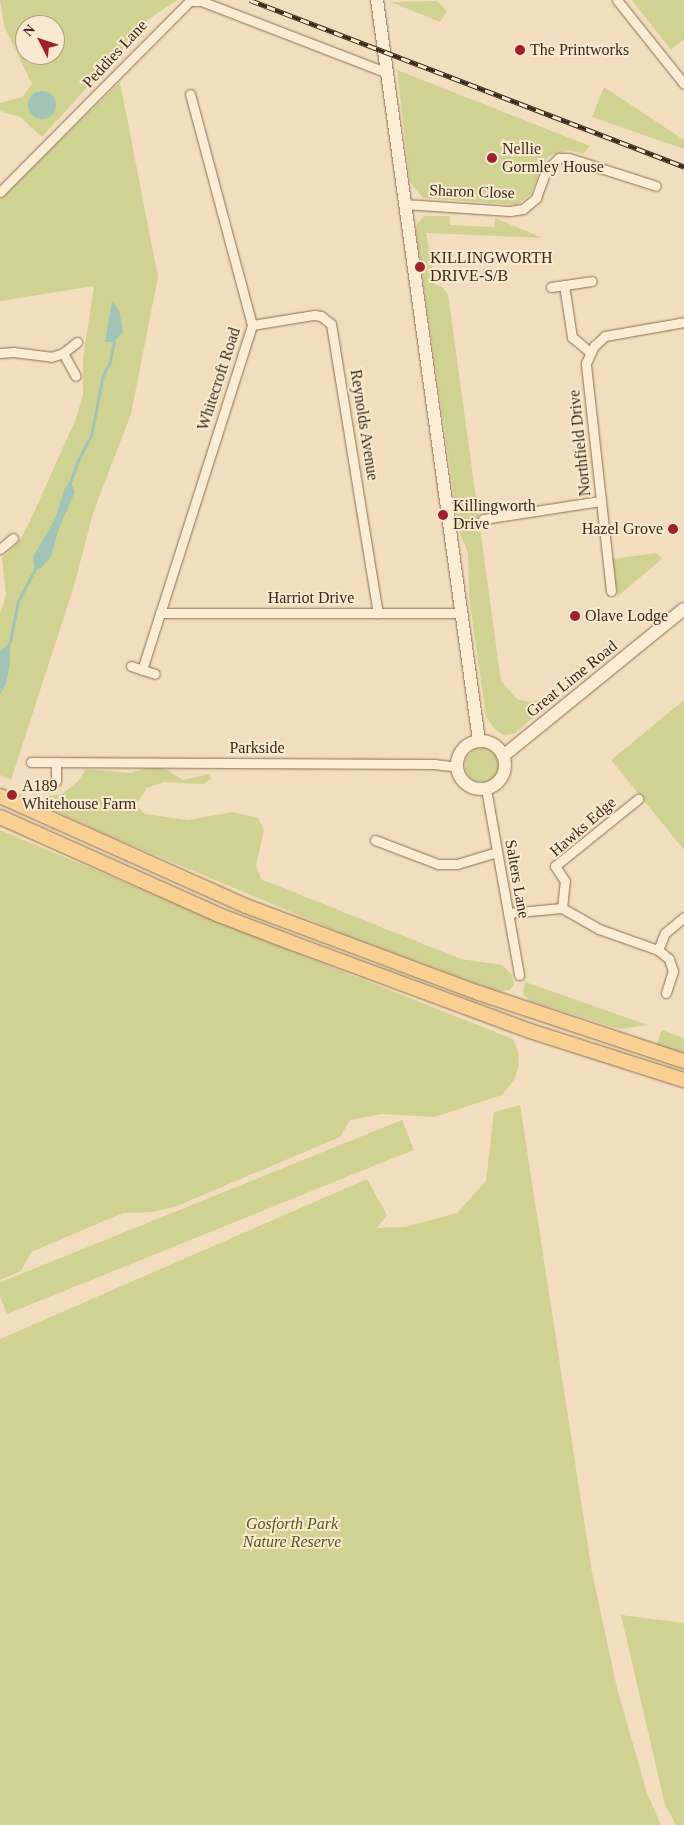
<!DOCTYPE html>
<html>
<head>
<meta charset="utf-8">
<style>
  body { margin:0 }
  #map { position:relative; width:684px; height:1825px; overflow:hidden; background:#f2debf; font-family:"Times New Roman",serif }
  div>[style] { position:absolute }
  .green>* { inset:0; background:#d0d292; transform-origin:0 0 }
  .round { border-radius:50% }
  .water>* { inset:0; background:#a2c4b7 }
  .stream>* { height:3px; margin:-1.5px; padding:0 1.5px; transform-origin:1.5px; border-radius:1.5px; background:#a2c4b7 }
  .roads { filter:drop-shadow(0 0 1px #8d6e55) drop-shadow(0 0 1px #8d6e55) }
  .minor>* { height:9px; margin:-4.5px; padding:0 4.5px; transform-origin:4.5px; border-radius:4.5px; background:#fcecd3 }
  .secondary>* { height:12px; margin:-6px; padding:0 6px; transform-origin:6px; border-radius:6px; background:#fcecd3 }
  .secondary>.ring { margin:-6px; padding:0; box-sizing:content-box; background:none; border:12px solid #fcecd3; border-radius:50% }
  .primary>* { height:14px; margin:-7px; padding:0 7px; transform-origin:7px; border-radius:7px; background:#fad092 }
  .rail>* { height:5px; margin-top:-2.5px; transform-origin:0; background:repeating-linear-gradient(90deg,#f9e9cf 0 9px,#3b281b 0 18px); box-sizing:border-box; border-block:1px solid #3b281b }
  .dots>* { width:14px; height:14px; translate:-50% -50%; box-sizing:border-box; border:2px solid #f9e9cf; border-radius:50% }
  span { translate:-50% -50%; white-space:nowrap; text-align:center; line-height:1.15; -webkit-text-stroke:4px #f9e9cf; paint-order:stroke }
  .poi-label { font-size:16px; color:#3b281b }
  .left { translate:0 -50%; text-align:left }
  .right { translate:-100% -50%; text-align:right }
  .street-label { font-size:16px; color:#3b281b }
  .park-label { font-size:16px; color:#505a20; font-style:italic }
  .north { position:absolute; left:15px; top:15px; width:50px; height:50px; box-sizing:border-box; background:#f9e9cf; border:1px solid #ad9c87; border-radius:50%; rotate:311deg; font-size:14px; font-weight:700; line-height:20px; text-align:center; color:#3b281b }
  .north::after { content:''; display:block; margin:auto; width:18px; height:22px; background:#a31f2b; clip-path:polygon(50% 0,100% 100%,50% 72%,0 100%) }
</style>
</head>
<body>
<div id="map">
  <div class="green">
    <div style="clip-path:polygon(evenodd,0 0,177px 0,149px 19px,42px 137px,20px 117px,0 111px,0 103px,22px 97px,32px 84px,4px 26px,0 0,25px 25px,55px 25px,55px 55px,25px 55px,25px 25px)"></div>
    <div style="clip-path:polygon(632px 0,684px 0,684px 39px,671px 50px)"></div>
    <div style="clip-path:polygon(437px 1px,447px 11px,440px 22px,391px 2px)"></div>
    <div style="clip-path:polygon(397px 70px,590px 146px,583px 154px,570px 150px,549px 156px,543px 163px,531px 194px,517px 205px,423px 198px,410px 182px)"></div>
    <div style="clip-path:polygon(120px 82px,158px 277px,131px 414px,93px 513px,74px 586px,11px 780px,0 775px,0 614px,6px 595px,2px 558px,20px 540px,30px 521px,75px 421px,83px 395px,83px 358px,94px 286px,0 301px,0 199px)"></div>
    <div style="clip-path:polygon(604px 87px,684px 140px,684px 149px,592px 117px)"></div>
    <div style="clip-path:polygon(424px 216px,450px 216px,450px 225px,494px 227px,495px 218px,543px 238px,426px 233px,435px 285px,441px 286px,448px 294px,501px 681px,517px 699px,530px 702px,550px 697px,551px 702px,514px 734px,503px 735px,495px 729px,486px 717px,469px 597px,468px 553px,459px 531px,416px 230px,417px 224px)"></div>
    <div style="clip-path:polygon(657px 553px,662px 559px,618px 596px,612px 559px)"></div>
    <div style="clip-path:polygon(684px 700px,684px 850px,611px 760px)"></div>
    <div class="round" style="left:465px;top:748px;width:34px;height:34px"></div>
    <div style="clip-path:polygon(150px 767px,166px 769px,183px 780px,209px 774px,211px 779px,203px 784px,164px 782px,147px 788px,136px 805px,145px 814px,188px 820px,233px 812px,258px 818px,264px 830px,256px 866px,261px 879px,461px 959px,502px 965px,512px 975px,514px 984px,510px 990px,496px 991px,341px 933px,105px 834px,51px 809px,47px 804px,49px 796px,62px 794px,78px 781px,86px 769px,131px 773px)"></div>
    <div style="clip-path:polygon(0 830px,231px 927px,513px 1039px,518px 1051px,519px 1066px,514px 1080px,502px 1095px,434px 1117px,382px 1114px,350px 1120px,340px 1137px,177px 1206px,153px 1212px,123px 1213px,31px 1252px,21px 1271px,0 1280px)"></div>
    <div style="clip-path:polygon(525px 982px,648px 1025px,619px 1029px,530px 1001px,523px 994px)"></div>
    <div style="clip-path:polygon(662px 1030px,684px 1038px,684px 1053px,656px 1045px)"></div>
    <div style="clip-path:polygon(520px 1105px,592px 1572px,617px 1688px,647px 1793px,661px 1825px,0 1825px,0 1339px,367px 1179px,387px 1215px,377px 1228px,405px 1227px,457px 1213px,486px 1181px,494px 1112px)"></div>
    <div style="left:402px;top:1120px;width:32px;height:439px;rotate:68deg"></div>
    <div style="clip-path:polygon(621px 1615px,684px 1623px,684px 1825px,676px 1825px,665px 1805px)"></div>
  </div>
  <div class="water">
    <div class="round" style="left:28px;top:91px;width:28px;height:28px"></div>
    <div style="clip-path:polygon(112px 301px,119px 310px,123px 332px,114px 342px,105px 342px)"></div>
    <div style="clip-path:polygon(70px 481px,75px 492px,59px 528px,51px 557px,41px 568px,35px 570px,33px 557px,56px 517px,64px 490px)"></div>
    <div style="clip-path:polygon(10px 642px,10px 664px,6px 684px,0 695px,0 651px)"></div>
  </div>
  <div class="stream">
    <div style="left:69px;top:485px;width:27px;rotate:-70deg"></div>
    <div style="left:78px;top:460px;width:27px;rotate:-62deg"></div>
    <div style="left:91px;top:436px;width:62px;rotate:-78.9deg"></div>
    <div style="left:103px;top:375px;width:15px;rotate:-62deg"></div>
    <div style="left:110px;top:362px;width:20px;rotate:-79deg"></div>
    <div style="left:10px;top:642px;width:42px;rotate:-79deg"></div>
    <div style="left:18px;top:601px;width:38px;rotate:-62deg"></div>
  </div>
  <div class="roads">
    <div class="minor">
      <div style="left:617px;top:0;width:107px;rotate:51.4deg"></div>
      <div style="left:0;top:192px;width:269px;rotate:-45.2deg"></div>
      <div style="left:190px;top:1px;width:11px"></div>
      <div style="left:201px;top:1px;width:197px;rotate:21.1deg"></div>
      <div style="left:404px;top:204px;width:106px;rotate:3.8deg"></div>
      <div style="left:510px;top:211px;width:13px;rotate:-9deg"></div>
      <div style="left:523px;top:209px;width:17px;rotate:-40deg"></div>
      <div style="left:536px;top:198px;width:30px;rotate:-70deg"></div>
      <div style="left:546px;top:170px;width:18px;rotate:-43deg"></div>
      <div style="left:559px;top:158px;width:10px"></div>
      <div style="left:569px;top:158px;width:91px;rotate:17.8deg"></div>
      <div style="left:564px;top:285px;width:53px;rotate:81.3deg"></div>
      <div style="left:572px;top:337px;width:23px;rotate:40deg"></div>
      <div style="left:551px;top:287px;width:41px;rotate:-8.3deg"></div>
      <div style="left:252px;top:325px;width:63px;rotate:-9.2deg"></div>
      <div style="left:314px;top:315px;width:7px;rotate:8deg"></div>
      <div style="left:321px;top:316px;width:13px;rotate:39deg"></div>
      <div style="left:331px;top:324px;width:293px;rotate:80.8deg"></div>
      <div style="left:0;top:353px;width:13px;rotate:-4deg"></div>
      <div style="left:13px;top:352px;width:38px;rotate:7deg"></div>
      <div style="left:51px;top:357px;width:13px;rotate:-18deg"></div>
      <div style="left:63px;top:353px;width:18px;rotate:-38deg"></div>
      <div style="left:63px;top:353px;width:26px;rotate:61deg"></div>
      <div style="left:483px;top:519px;width:119px;rotate:-8.7deg"></div>
      <div style="left:0;top:549px;width:17px;rotate:-40deg"></div>
      <div style="left:611px;top:591px;width:229px;rotate:-96.3deg"></div>
      <div style="left:586px;top:363px;width:19px;rotate:-65deg"></div>
      <div style="left:594px;top:346px;width:15px;rotate:-42deg"></div>
      <div style="left:605px;top:336px;width:80px;rotate:-10deg"></div>
      <div style="left:160px;top:613px;width:302px"></div>
      <div style="left:131px;top:666px;width:25px;rotate:18deg"></div>
      <div style="left:142px;top:670px;width:362px;rotate:-72.3deg"></div>
      <div style="left:252px;top:325px;width:239px;rotate:-105deg"></div>
      <div style="left:31px;top:762px;width:403px;rotate:0.3deg"></div>
      <div style="left:434px;top:764px;width:23px;rotate:7deg"></div>
      <div style="left:56px;top:762px;width:19px;rotate:90deg"></div>
      <div style="left:486px;top:789px;width:189px;rotate:79.9deg"></div>
      <div style="left:375px;top:840px;width:67px;rotate:20.9deg"></div>
      <div style="left:438px;top:864px;width:19px"></div>
      <div style="left:457px;top:864px;width:42px;rotate:-16.7deg"></div>
      <div style="left:562px;top:908px;width:43px;rotate:29.6deg"></div>
      <div style="left:599px;top:929px;width:63px;rotate:19.6deg"></div>
      <div style="left:658px;top:950px;width:14px;rotate:39deg"></div>
      <div style="left:669px;top:959px;width:13px;rotate:72deg"></div>
      <div style="left:673px;top:971px;width:23px;rotate:108deg"></div>
      <div style="left:508px;top:913px;width:54px;rotate:-5.3deg"></div>
      <div style="left:562px;top:908px;width:27px;rotate:-84deg"></div>
      <div style="left:565px;top:881px;width:18px;rotate:-124deg"></div>
      <div style="left:555px;top:866px;width:107px;rotate:-38.9deg"></div>
      <div style="left:658px;top:950px;width:18px;rotate:-68deg"></div>
      <div style="left:665px;top:933px;width:25px;rotate:-40deg"></div>
    </div>
    <div class="secondary">
      <div style="left:377px;top:0;width:748px;rotate:82.16deg"></div>
      <div class="ring" style="left:457px;top:741px;width:36px;height:36px"></div>
      <div style="left:503px;top:756px;width:233px;rotate:-39.1deg"></div>
    </div>
    <div class="primary">
      <div style="left:0;top:796px;width:269px;rotate:24.1deg"></div>
      <div style="left:246px;top:906px;width:249px;rotate:20.5deg"></div>
      <div style="left:479px;top:993px;width:216px;rotate:18.4deg"></div>
      <div style="left:0;top:817px;width:240px;rotate:24.1deg"></div>
      <div style="left:219px;top:915px;width:81px;rotate:20.9deg"></div>
      <div style="left:295px;top:944px;width:251px;rotate:20.3deg"></div>
      <div style="left:530px;top:1031px;width:162px;rotate:17.7deg"></div>
    </div>
  </div>
  <div class="rail">
    <div style="left:250px;top:0;width:465px;rotate:21deg"></div>
  </div>
  <div class="dots">
    <div style="left:520px;top:50px;background:#a31f2b"></div>
    <div style="left:492px;top:158px;background:#a31f2b"></div>
    <div style="left:420px;top:267px;background:#a31f2b"></div>
    <div style="left:443px;top:515px;background:#a31f2b"></div>
    <div style="left:673px;top:529px;background:#a31f2b"></div>
    <div style="left:575px;top:616px;background:#a31f2b"></div>
    <div style="left:12px;top:795px;background:#a31f2b"></div>
  </div>
  <div class="poi-label">
    <span class="left" style="left:530px;top:50px">The Printworks</span>
    <span class="left" style="left:502px;top:158px">Nellie<br>Gormley House</span>
    <span class="left" style="left:430px;top:267px">KILLINGWORTH<br>DRIVE-S/B</span>
    <span class="left" style="left:453px;top:515px">Killingworth<br>Drive</span>
    <span class="right" style="left:663px;top:529px">Hazel Grove</span>
    <span class="left" style="left:585px;top:616px">Olave Lodge</span>
    <span class="left" style="left:22px;top:795px">A189<br>Whitehouse Farm</span>
  </div>
  <div class="street-label">
    <span style="left:115px;top:54px;rotate:-47deg">Peddies Lane</span>
    <span style="left:472px;top:192px;rotate:2deg">Sharon Close</span>
    <span style="left:219px;top:379px;rotate:-72deg">Whitecroft Road</span>
    <span style="left:364px;top:425px;rotate:81deg">Reynolds Avenue</span>
    <span style="left:580px;top:443px;rotate:-96deg">Northfield Drive</span>
    <span style="left:311px;top:598px">Harriot Drive</span>
    <span style="left:572px;top:679px;rotate:-39deg">Great Lime Road</span>
    <span style="left:257px;top:748px">Parkside</span>
    <span style="left:583px;top:827px;rotate:-41deg">Hawks Edge</span>
    <span style="left:517px;top:879px;rotate:80deg">Salters Lane</span>
  </div>
  <div class="park-label">
    <span style="left:292px;top:1533px">Gosforth Park<br>Nature Reserve</span>
  </div>
  <div class="north">N</div>
</div>
</body>
</html>
